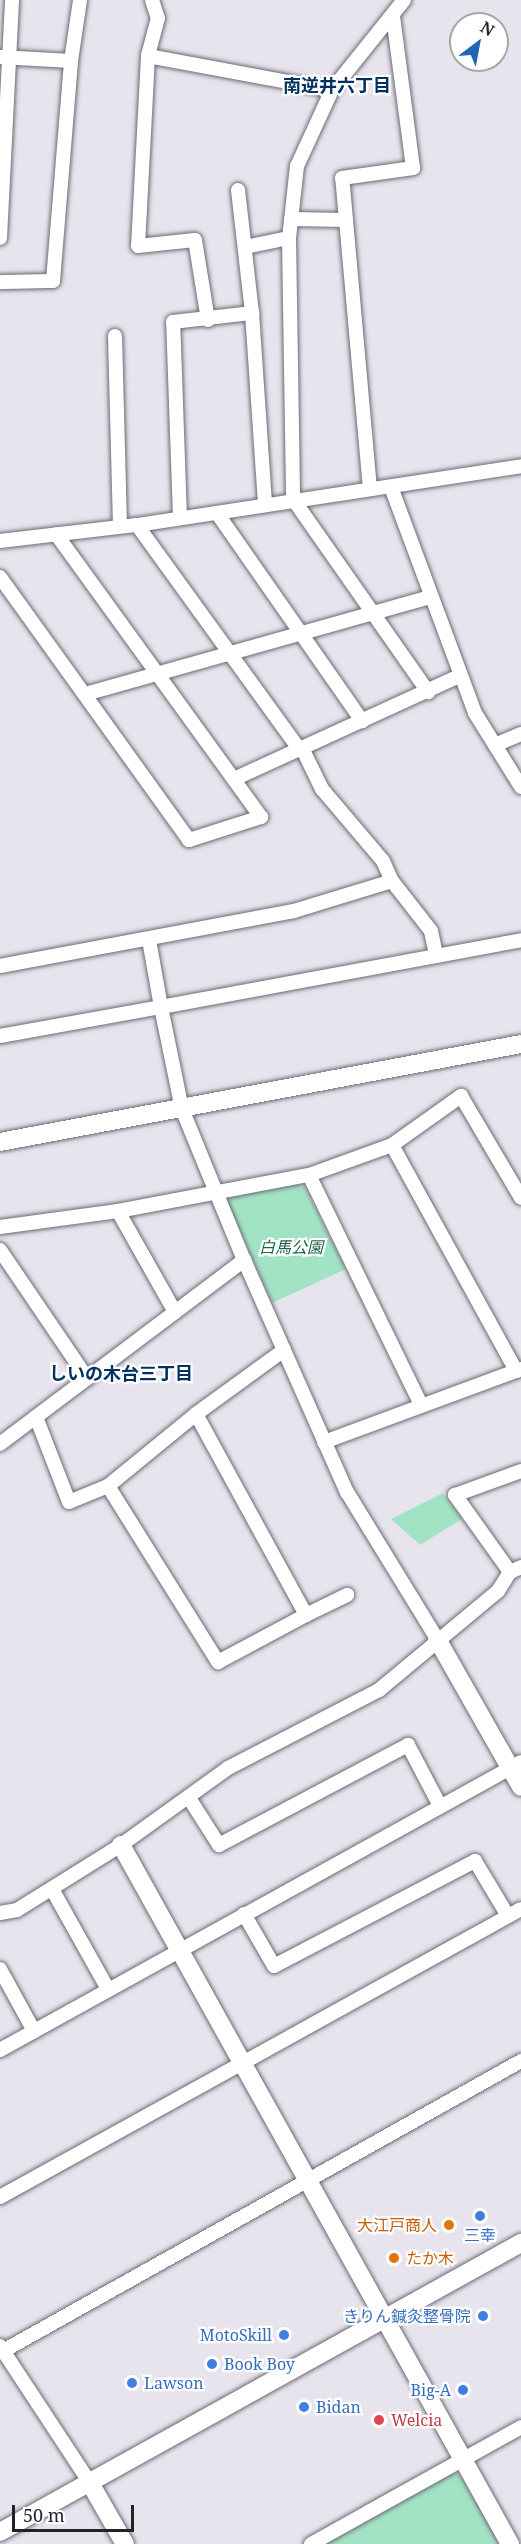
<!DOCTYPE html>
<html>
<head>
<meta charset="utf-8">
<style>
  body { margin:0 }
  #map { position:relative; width:521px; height:2544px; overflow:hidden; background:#e7e4ee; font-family:"Noto Serif","Noto Sans JP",serif }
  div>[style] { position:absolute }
  .green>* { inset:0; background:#a3e3c5 }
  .roads { filter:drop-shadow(0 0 2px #6d6a73) drop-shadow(0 0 2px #6d6a73) }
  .minor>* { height:14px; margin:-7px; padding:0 7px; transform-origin:7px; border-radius:7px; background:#fff }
  .tertiary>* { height:18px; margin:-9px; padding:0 9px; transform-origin:9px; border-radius:9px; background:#fff }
  .dots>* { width:16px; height:16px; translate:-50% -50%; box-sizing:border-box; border:3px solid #fff; border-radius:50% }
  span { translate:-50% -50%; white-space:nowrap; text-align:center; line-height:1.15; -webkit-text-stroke:4.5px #fff; paint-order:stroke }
  .park-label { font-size:16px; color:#1c6549; font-style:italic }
  .food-label { font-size:16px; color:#c56008 }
  .right { translate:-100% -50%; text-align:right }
  .left { translate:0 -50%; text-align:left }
  .shop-label { font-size:16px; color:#366cbe }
  .health-label { font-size:16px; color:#be3a42 }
  .neighbourhood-label { font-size:18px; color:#013062; font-weight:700 }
  .north { position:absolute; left:449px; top:12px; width:60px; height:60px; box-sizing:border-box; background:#fff; border:2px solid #a7a7a8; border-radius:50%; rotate:32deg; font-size:16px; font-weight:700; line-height:24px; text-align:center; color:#232226 }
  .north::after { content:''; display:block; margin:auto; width:21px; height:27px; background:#1f66b6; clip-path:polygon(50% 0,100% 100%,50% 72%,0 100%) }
  .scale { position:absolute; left:12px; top:2505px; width:122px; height:27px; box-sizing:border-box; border:3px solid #232226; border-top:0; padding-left:8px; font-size:18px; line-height:21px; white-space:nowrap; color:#232226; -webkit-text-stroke:4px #fff; paint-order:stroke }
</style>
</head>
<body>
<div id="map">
  <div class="green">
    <div style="clip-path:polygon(297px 1184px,305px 1188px,346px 1269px,272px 1303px,228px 1203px,231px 1197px)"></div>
    <div style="clip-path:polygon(443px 1493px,462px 1519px,420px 1545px,391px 1519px)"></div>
    <div style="clip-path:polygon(451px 2473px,461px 2476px,500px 2544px,323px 2544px)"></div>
  </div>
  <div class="roads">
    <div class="minor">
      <div style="left:152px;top:0;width:19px;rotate:72deg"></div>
      <div style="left:158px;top:18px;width:39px;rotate:105deg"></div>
      <div style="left:148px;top:56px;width:190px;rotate:93deg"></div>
      <div style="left:138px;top:246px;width:57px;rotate:-6deg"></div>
      <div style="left:195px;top:240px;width:81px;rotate:80.8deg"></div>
      <div style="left:404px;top:0;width:115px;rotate:128.7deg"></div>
      <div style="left:332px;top:90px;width:84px;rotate:114.7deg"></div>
      <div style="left:297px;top:166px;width:72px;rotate:96.3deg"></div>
      <div style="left:289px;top:238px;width:261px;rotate:89.1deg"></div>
      <div style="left:293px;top:499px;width:236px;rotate:55deg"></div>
      <div style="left:148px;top:56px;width:187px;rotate:10.5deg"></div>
      <div style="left:0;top:57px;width:71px;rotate:3.2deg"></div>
      <div style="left:238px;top:190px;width:124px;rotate:83.5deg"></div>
      <div style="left:252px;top:313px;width:190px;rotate:86.1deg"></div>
      <div style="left:291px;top:219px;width:55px;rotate:1deg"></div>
      <div style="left:0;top:238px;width:238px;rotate:-87.1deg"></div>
      <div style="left:245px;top:247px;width:45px;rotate:-11.6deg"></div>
      <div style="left:0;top:282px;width:53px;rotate:-1.1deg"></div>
      <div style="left:53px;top:281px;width:221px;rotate:-85.3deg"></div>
      <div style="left:71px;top:61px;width:62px;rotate:-81.6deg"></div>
      <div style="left:115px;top:336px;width:190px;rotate:88.5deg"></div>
      <div style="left:391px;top:487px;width:241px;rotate:69.6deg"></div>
      <div style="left:475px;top:713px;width:87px;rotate:58.1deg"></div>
      <div style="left:370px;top:489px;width:312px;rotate:-95.1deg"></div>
      <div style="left:342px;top:178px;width:72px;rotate:-8deg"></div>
      <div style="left:413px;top:168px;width:153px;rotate:-97.5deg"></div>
      <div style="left:217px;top:513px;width:254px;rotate:55.1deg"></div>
      <div style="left:180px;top:518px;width:196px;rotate:-92deg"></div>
      <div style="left:173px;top:322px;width:80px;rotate:-6.5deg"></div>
      <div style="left:137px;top:525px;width:276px;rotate:54.1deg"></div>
      <div style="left:0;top:541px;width:138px;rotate:-6.7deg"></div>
      <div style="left:137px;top:525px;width:389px;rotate:-8.7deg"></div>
      <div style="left:0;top:577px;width:324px;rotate:54.3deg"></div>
      <div style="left:189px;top:840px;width:76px;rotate:-17.7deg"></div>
      <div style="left:261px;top:817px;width:349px;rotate:-125.9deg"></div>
      <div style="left:85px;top:694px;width:358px;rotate:-15.7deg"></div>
      <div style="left:495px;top:745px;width:28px;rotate:-23deg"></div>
      <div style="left:302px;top:748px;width:46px;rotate:64deg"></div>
      <div style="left:322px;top:789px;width:94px;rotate:49.7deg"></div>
      <div style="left:383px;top:861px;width:22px;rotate:66deg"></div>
      <div style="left:392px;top:881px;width:63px;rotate:52deg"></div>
      <div style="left:431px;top:931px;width:25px;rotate:78deg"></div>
      <div style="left:234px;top:779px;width:247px;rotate:-24.6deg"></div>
      <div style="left:149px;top:940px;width:68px;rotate:79.8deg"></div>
      <div style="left:161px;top:1007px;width:366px;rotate:-10.5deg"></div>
      <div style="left:0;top:966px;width:299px;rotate:-10.6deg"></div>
      <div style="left:294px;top:911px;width:102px;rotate:-17deg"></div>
      <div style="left:0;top:1036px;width:164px;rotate:-10.2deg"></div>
      <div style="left:161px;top:1007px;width:104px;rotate:78.4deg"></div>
      <div style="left:182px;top:1109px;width:163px;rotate:67.7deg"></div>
      <div style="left:244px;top:1260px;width:254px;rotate:66.1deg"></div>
      <div style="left:347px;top:1492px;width:172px;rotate:58.5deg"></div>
      <div style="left:392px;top:1145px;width:258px;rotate:61.2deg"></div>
      <div style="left:309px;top:1175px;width:256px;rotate:64deg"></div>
      <div style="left:118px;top:1211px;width:116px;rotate:60.6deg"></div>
      <div style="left:0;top:1227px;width:119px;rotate:-7.7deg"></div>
      <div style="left:118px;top:1211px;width:194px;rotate:-10.7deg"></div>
      <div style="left:309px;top:1175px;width:88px;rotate:-19.9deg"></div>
      <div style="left:392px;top:1145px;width:85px;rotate:-35.4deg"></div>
      <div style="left:461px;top:1096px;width:118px;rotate:59.5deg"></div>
      <div style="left:0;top:1250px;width:155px;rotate:55.8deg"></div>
      <div style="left:36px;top:1417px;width:91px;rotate:68.8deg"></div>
      <div style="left:69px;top:1502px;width:42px;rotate:-22.3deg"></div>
      <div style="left:108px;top:1486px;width:114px;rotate:-39.3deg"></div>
      <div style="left:196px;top:1414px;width:109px;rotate:-36deg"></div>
      <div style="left:324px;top:1442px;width:210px;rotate:-20.3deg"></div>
      <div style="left:0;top:1444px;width:306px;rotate:-37deg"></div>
      <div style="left:108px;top:1486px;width:208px;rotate:58deg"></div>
      <div style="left:218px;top:1662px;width:100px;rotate:-28.1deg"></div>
      <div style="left:306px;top:1615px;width:229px;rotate:-118.7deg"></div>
      <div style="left:510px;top:1572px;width:95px;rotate:-125.5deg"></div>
      <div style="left:455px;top:1495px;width:70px;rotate:-20deg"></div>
      <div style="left:306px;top:1615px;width:46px;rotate:-26deg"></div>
      <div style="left:189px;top:1798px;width:56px;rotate:57.4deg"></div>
      <div style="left:219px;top:1845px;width:214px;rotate:-27.9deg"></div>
      <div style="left:408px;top:1745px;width:69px;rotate:62.3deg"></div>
      <div style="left:52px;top:1889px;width:115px;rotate:60.8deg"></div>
      <div style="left:0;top:1913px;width:17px;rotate:-10deg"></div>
      <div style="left:17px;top:1910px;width:123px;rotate:-32deg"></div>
      <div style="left:121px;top:1845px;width:132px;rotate:-35.7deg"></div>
      <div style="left:228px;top:1768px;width:170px;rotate:-27.3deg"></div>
      <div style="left:379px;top:1690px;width:155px;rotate:-39.8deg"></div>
      <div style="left:498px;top:1591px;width:22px;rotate:-58deg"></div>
      <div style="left:510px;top:1572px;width:12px;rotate:-24deg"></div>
      <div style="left:244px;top:1914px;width:60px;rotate:60deg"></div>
      <div style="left:274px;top:1966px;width:227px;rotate:-27.6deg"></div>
      <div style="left:475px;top:1861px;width:64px;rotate:59deg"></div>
      <div style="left:0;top:1969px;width:71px;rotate:61.3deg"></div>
      <div style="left:0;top:2050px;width:595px;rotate:-28.93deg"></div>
      <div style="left:0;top:2197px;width:595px;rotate:-28.93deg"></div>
      <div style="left:0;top:2346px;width:164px;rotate:56.7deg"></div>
      <div style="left:3px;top:2351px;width:594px;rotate:-29.24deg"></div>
      <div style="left:311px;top:2544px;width:240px;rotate:-29.1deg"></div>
    </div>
    <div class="tertiary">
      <div style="left:0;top:1142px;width:530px;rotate:-10.65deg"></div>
      <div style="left:437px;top:1639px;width:170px;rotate:60.4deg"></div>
      <div style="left:121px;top:1845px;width:800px;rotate:60.9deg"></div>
      <div style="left:90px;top:2483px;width:70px;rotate:60.2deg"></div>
      <div style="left:0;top:2532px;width:596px;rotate:-29.02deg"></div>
    </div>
  </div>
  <div class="dots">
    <div style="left:480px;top:2216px;background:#3f7fe0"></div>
    <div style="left:449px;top:2225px;background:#e8710a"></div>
    <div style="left:394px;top:2258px;background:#e8710a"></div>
    <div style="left:483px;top:2316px;background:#3f7fe0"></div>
    <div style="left:284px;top:2335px;background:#3f7fe0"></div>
    <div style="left:212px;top:2364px;background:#3f7fe0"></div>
    <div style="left:132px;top:2383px;background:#3f7fe0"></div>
    <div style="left:463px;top:2390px;background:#3f7fe0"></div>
    <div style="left:304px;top:2407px;background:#3f7fe0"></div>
    <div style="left:379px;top:2420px;background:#e0444e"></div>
  </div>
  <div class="park-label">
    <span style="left:291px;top:1247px">白馬公園</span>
  </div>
  <div class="food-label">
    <span class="right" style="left:437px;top:2225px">大江戸商人</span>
    <span class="left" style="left:406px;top:2258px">たか木</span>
  </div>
  <div class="shop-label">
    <span style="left:480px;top:2235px">三幸</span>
    <span class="right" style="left:471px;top:2316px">きりん鍼灸整骨院</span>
    <span class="right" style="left:272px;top:2335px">MotoSkill</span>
    <span class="left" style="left:224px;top:2364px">Book Boy</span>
    <span class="left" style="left:144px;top:2383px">Lawson</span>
    <span class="right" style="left:451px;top:2390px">Big-A</span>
    <span class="left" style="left:316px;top:2407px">Bidan</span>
  </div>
  <div class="health-label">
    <span class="left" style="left:391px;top:2420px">Welcia</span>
  </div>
  <div class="neighbourhood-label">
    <span style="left:337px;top:85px">南逆井六丁目</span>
    <span style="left:121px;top:1373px">しいの木台三丁目</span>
  </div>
  <div class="north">N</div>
  <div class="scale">50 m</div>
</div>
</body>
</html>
